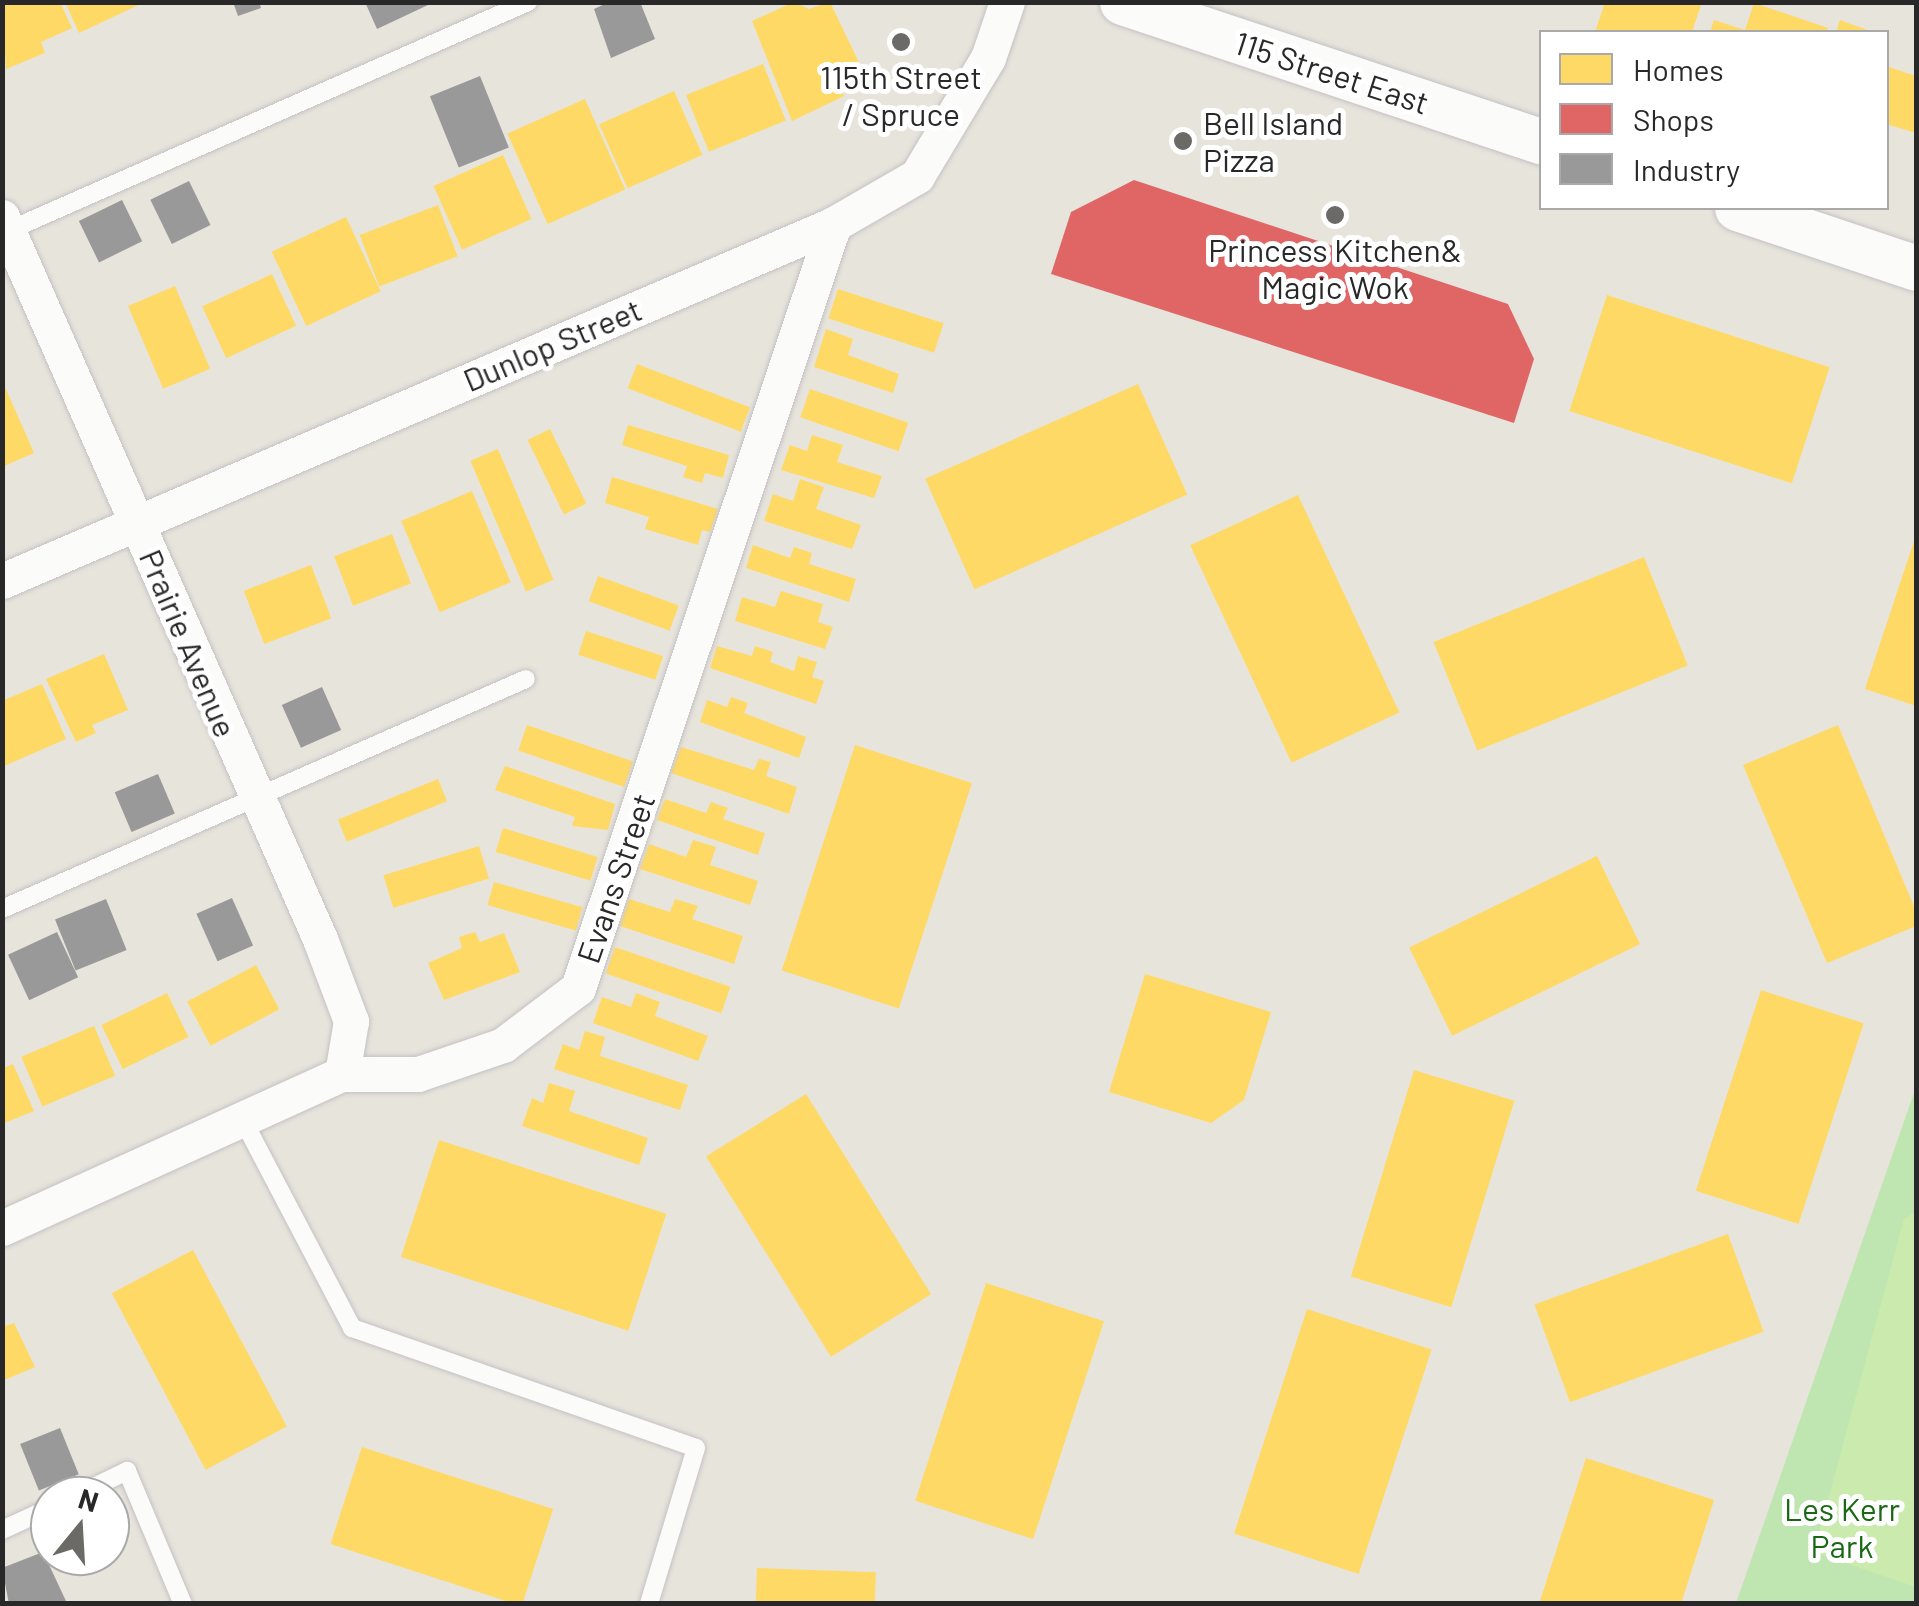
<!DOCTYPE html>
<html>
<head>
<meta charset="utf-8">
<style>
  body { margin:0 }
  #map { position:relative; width:1919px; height:1606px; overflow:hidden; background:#e7e4dc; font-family:Barlow,sans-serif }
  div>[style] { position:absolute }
  .green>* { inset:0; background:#bfe6b1 }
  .pitch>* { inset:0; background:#cbebae }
  .homes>* { inset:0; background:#ffd966; transform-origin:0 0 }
  .shops>* { inset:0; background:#e06666 }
  .industry>* { inset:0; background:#999; transform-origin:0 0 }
  .roads { filter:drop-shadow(0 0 2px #c4c2c3) drop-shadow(0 0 2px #c4c2c3) }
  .service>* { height:18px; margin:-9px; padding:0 9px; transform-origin:9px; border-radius:9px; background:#fbfbfa }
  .minor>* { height:35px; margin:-17.5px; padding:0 17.5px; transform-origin:17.5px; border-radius:17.5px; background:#fbfbfa }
  .tertiary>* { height:45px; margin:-22.5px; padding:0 22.5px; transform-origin:22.5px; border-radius:22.5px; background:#fbfbfa }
  .dots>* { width:28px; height:28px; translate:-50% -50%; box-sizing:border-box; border:5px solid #fff; border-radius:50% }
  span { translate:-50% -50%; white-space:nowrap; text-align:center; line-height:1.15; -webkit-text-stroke:10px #fff; paint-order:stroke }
  .street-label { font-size:32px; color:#282828 }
  .poi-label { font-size:32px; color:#282828 }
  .left { translate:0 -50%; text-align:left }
  .park-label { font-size:32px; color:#176913 }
  .frame { position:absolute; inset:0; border:5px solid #282828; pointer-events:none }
  .legend { position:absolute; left:1539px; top:30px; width:350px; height:180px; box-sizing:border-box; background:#fff; border:2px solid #a9a9a9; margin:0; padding:12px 18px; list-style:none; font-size:30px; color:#282828 }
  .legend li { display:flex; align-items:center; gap:20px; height:50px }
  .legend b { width:50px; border:2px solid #a9a9a9 }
  .north { position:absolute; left:30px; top:1476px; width:100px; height:100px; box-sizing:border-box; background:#fff; border:2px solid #a9a9a9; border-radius:50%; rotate:18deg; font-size:28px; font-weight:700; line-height:40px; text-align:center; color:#282828 }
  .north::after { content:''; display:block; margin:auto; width:35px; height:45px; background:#6b6a67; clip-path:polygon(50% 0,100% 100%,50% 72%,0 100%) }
</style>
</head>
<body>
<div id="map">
  <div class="green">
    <div style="clip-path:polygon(1916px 1087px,1916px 1603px,1736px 1603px)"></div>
  </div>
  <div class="pitch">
    <div style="clip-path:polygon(1916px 1212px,1916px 1587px,1814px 1552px,1904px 1219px)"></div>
  </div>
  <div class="homes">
    <div style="clip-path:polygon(2px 2px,60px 2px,72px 28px,41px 42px,45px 53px,6px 69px)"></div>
    <div style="clip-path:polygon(65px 2px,145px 2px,79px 33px)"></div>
    <div style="clip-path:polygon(794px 2px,809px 9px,830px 2px,865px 75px,840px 86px,844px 96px,792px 121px,752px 21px)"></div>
    <div style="clip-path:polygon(1605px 2px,1702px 2px,1692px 32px,1595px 32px)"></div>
    <div style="clip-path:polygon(1754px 3px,1828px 28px,1827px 32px,1710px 32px,1714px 20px,1745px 30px)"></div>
    <div style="clip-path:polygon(1840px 20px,1873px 32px,1836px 32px)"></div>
    <div style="left:763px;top:64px;width:61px;height:83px;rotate:68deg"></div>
    <div style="clip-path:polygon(1886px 66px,1916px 76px,1916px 133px,1886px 124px)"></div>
    <div style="left:674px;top:91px;width:70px;height:82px;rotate:66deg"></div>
    <div style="left:585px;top:99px;width:99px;height:85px;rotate:66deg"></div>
    <div style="left:503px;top:155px;width:70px;height:76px;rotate:66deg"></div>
    <div style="left:438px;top:205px;width:55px;height:84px;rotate:69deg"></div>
    <div style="left:346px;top:217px;width:82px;height:82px;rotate:65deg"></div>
    <div style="left:272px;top:274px;width:57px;height:77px;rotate:65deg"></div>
    <div style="left:175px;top:286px;width:90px;height:51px;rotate:67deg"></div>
    <div style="left:838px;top:289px;width:111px;height:31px;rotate:18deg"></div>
    <div style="left:1607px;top:295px;width:234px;height:122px;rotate:18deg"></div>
    <div style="clip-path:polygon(826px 329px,853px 339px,848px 355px,899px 374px,893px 393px,814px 367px)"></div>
    <div style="left:637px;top:364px;width:121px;height:26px;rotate:21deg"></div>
    <div style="clip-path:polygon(2px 380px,34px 453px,2px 467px)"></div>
    <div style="left:1138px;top:384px;width:121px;height:233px;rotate:66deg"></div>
    <div style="left:810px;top:389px;width:104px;height:30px;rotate:19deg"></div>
    <div style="clip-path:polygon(628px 425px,729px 455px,723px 478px,705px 473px,702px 483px,683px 477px,687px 466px,622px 445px)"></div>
    <div style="left:550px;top:429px;width:83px;height:25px;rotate:64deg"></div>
    <div style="clip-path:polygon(812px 435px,843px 445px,837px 462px,882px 476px,874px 498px,781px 470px,790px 445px,807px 451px)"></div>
    <div style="left:498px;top:449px;width:142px;height:30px;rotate:67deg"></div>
    <div style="clip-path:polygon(612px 477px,718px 509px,710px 532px,702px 530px,698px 545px,645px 529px,649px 517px,605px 503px)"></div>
    <div style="clip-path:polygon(800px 479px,824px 487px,816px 509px,861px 525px,852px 549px,764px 521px,773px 494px,793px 501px)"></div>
    <div style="left:472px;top:491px;width:99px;height:77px;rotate:67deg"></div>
    <div style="left:1298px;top:495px;width:240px;height:119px;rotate:65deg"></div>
    <div style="left:392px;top:534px;width:53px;height:62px;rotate:69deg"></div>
    <div style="clip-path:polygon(1916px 535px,1916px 706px,1865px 689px)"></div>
    <div style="clip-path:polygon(753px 545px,790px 558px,794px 547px,812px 553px,809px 564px,856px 579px,849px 602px,746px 568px)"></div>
    <div style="left:1644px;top:557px;width:117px;height:227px;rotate:68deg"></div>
    <div style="left:311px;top:565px;width:57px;height:72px;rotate:69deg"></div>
    <div style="left:598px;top:576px;width:86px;height:27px;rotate:20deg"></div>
    <div style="clip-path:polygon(781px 591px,823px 604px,818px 622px,833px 627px,825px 649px,735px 621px,742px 597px,775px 607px)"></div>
    <div style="left:586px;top:631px;width:81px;height:25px;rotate:18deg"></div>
    <div style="clip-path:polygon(717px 646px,752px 656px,755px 646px,773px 652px,770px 662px,794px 671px,798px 656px,817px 662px,812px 677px,824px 681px,816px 704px,710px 668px)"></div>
    <div style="clip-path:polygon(104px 654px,128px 710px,92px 725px,96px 733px,76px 742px,46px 679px)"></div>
    <div style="clip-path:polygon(42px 684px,66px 739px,2px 767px,2px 701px)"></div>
    <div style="clip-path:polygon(731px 697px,748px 703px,744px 713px,806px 737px,799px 758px,700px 722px,707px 700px,727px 707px)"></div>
    <div style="left:527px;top:725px;width:112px;height:27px;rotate:19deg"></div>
    <div style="clip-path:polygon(1838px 725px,1916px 911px,1916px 926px,1827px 963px,1743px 765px)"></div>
    <div style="left:855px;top:745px;width:123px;height:237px;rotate:18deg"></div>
    <div style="clip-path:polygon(681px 747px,754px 770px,759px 759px,771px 762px,766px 776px,797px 787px,789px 814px,671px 773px)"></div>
    <div style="clip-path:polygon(505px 766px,615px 804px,608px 830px,572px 826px,575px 817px,495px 790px)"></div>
    <div style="left:438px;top:779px;width:24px;height:108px;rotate:68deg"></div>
    <div style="clip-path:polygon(665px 799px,706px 813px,711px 802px,728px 808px,723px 819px,765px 833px,758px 855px,657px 820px)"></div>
    <div style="left:503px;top:828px;width:99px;height:25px;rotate:17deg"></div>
    <div style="clip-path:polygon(693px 840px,716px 847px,710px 865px,758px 881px,750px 905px,640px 869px,649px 844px,686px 857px)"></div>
    <div style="left:479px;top:846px;width:34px;height:100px;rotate:73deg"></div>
    <div style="left:1597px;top:856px;width:98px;height:209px;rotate:64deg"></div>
    <div style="left:494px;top:882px;width:92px;height:24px;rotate:16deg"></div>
    <div style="clip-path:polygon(629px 899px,670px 912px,675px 899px,698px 906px,692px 919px,743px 936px,734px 964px,620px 926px)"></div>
    <div style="clip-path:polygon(475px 932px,480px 942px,504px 933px,520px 972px,444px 1000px,428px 963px,462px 948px,459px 937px)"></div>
    <div style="left:615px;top:947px;width:122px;height:28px;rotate:19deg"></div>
    <div style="left:256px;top:965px;width:50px;height:78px;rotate:62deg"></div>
    <div style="clip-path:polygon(1145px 974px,1271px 1012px,1244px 1100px,1211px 1123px,1109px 1092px)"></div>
    <div style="left:1761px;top:990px;width:108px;height:211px;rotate:18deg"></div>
    <div style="left:167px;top:993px;width:49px;height:73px;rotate:64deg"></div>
    <div style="clip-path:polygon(636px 993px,660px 1002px,655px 1016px,708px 1036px,698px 1061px,593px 1023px,602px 997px,631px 1007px)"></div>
    <div style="left:94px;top:1026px;width:54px;height:79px;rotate:67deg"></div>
    <div style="clip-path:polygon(585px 1031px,605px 1037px,600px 1056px,688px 1085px,680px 1110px,554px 1069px,563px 1044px,579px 1050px)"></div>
    <div style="clip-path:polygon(13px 1064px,34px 1111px,2px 1124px,2px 1069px)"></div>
    <div style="left:1414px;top:1070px;width:105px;height:216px;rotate:17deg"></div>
    <div style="clip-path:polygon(549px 1083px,575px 1091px,569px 1111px,648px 1138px,639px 1165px,522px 1126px,532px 1098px,543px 1103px)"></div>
    <div style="left:806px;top:1094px;width:236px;height:118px;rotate:58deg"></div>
    <div style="left:439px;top:1140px;width:239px;height:123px;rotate:18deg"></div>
    <div style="left:1728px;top:1234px;width:104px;height:206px;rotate:70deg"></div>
    <div style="left:193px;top:1250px;width:200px;height:92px;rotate:62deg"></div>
    <div style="left:986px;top:1283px;width:124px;height:229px;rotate:18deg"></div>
    <div style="left:1307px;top:1309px;width:131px;height:236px;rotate:18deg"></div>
    <div style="clip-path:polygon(14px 1323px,35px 1367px,2px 1381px,2px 1327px)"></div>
    <div style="left:362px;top:1447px;width:201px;height:102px;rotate:18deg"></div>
    <div style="clip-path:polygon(1586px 1458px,1714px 1500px,1681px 1604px,1539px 1604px)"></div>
    <div style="left:757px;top:1568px;width:119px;height:36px;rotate:2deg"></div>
  </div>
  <div class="shops">
    <div style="clip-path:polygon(1134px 180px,1508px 304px,1534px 359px,1514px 423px,1051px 274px,1071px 212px)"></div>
  </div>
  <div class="industry">
    <div style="clip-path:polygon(233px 2px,259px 2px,261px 8px,238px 16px)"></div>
    <div style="clip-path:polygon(365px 2px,427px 2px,428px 5px,377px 29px)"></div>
    <div style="clip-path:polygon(609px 2px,640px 2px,655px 39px,611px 58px,594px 9px)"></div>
    <div style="left:480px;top:76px;width:77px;height:54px;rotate:68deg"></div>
    <div style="left:189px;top:181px;width:49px;height:43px;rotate:64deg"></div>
    <div style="left:122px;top:200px;width:46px;height:48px;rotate:64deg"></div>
    <div style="left:322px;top:687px;width:47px;height:44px;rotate:66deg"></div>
    <div style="left:158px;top:774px;width:43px;height:47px;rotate:67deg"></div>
    <div style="left:232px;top:898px;width:52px;height:39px;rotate:66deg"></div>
    <div style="left:106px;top:899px;width:55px;height:55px;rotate:68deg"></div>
    <div style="left:57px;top:932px;width:50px;height:54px;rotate:65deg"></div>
    <div style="left:60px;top:1428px;width:50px;height:43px;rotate:68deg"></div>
    <div style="clip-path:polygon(43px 1552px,66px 1601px,9px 1604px,2px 1568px)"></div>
  </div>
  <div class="roads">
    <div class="service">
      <div style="left:3px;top:233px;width:574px;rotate:-23.75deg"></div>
      <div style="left:2px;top:909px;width:572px;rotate:-23.7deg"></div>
      <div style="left:244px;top:1122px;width:233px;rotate:62.3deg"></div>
      <div style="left:352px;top:1328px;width:364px;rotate:19.2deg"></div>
      <div style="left:696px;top:1448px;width:163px;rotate:106.8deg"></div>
      <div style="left:75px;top:1496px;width:58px;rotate:-25.7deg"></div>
      <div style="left:127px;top:1471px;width:144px;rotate:67.2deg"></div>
      <div style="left:2px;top:1530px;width:53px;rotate:-24.6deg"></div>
    </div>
    <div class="minor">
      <div style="left:2px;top:217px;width:789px;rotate:66.23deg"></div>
      <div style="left:320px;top:939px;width:88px;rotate:69.3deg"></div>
      <div style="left:351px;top:1021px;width:54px;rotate:99.6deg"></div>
      <div style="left:2px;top:581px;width:905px;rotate:-23.22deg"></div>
      <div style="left:834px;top:224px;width:96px;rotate:-30deg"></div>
      <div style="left:917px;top:176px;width:138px;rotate:-59deg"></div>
      <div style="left:988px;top:58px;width:59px;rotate:-71.3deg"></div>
      <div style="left:2px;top:1228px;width:373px;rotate:-24.4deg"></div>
      <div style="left:342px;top:1074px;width:76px"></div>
      <div style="left:418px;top:1074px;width:90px;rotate:-18.8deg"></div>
      <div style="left:503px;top:1045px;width:94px;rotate:-37.2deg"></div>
      <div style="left:578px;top:988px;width:806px;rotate:-71.48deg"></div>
    </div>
    <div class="tertiary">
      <div style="left:1122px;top:2px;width:443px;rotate:18.4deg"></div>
      <div style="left:1737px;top:208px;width:189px;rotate:18.5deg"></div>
    </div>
  </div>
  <div class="dots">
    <div style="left:901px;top:42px;background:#6b6a67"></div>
    <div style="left:1183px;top:141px;background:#6b6a67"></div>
    <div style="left:1335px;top:215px;background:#6b6a67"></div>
  </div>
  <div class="street-label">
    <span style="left:1332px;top:72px;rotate:18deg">115 Street East</span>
    <span style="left:552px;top:344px;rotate:-23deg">Dunlop Street</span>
    <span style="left:189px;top:643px;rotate:67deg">Prairie Avenue</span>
    <span style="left:615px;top:878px;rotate:-71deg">Evans Street</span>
  </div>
  <div class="poi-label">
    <span style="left:901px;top:95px">115th Street<br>/ Spruce</span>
    <span class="left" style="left:1203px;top:141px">Bell Island<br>Pizza</span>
    <span style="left:1335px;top:268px">Princess Kitchen&amp;<br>Magic Wok</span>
  </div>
  <div class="park-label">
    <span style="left:1842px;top:1527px">Les Kerr<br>Park</span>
  </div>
  <div class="frame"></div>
  <ul class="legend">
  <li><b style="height:28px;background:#ffd966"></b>Homes</li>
  <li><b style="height:28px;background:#e06666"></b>Shops</li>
  <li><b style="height:28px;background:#999"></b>Industry</li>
  </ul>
  <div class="north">N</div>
</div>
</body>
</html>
